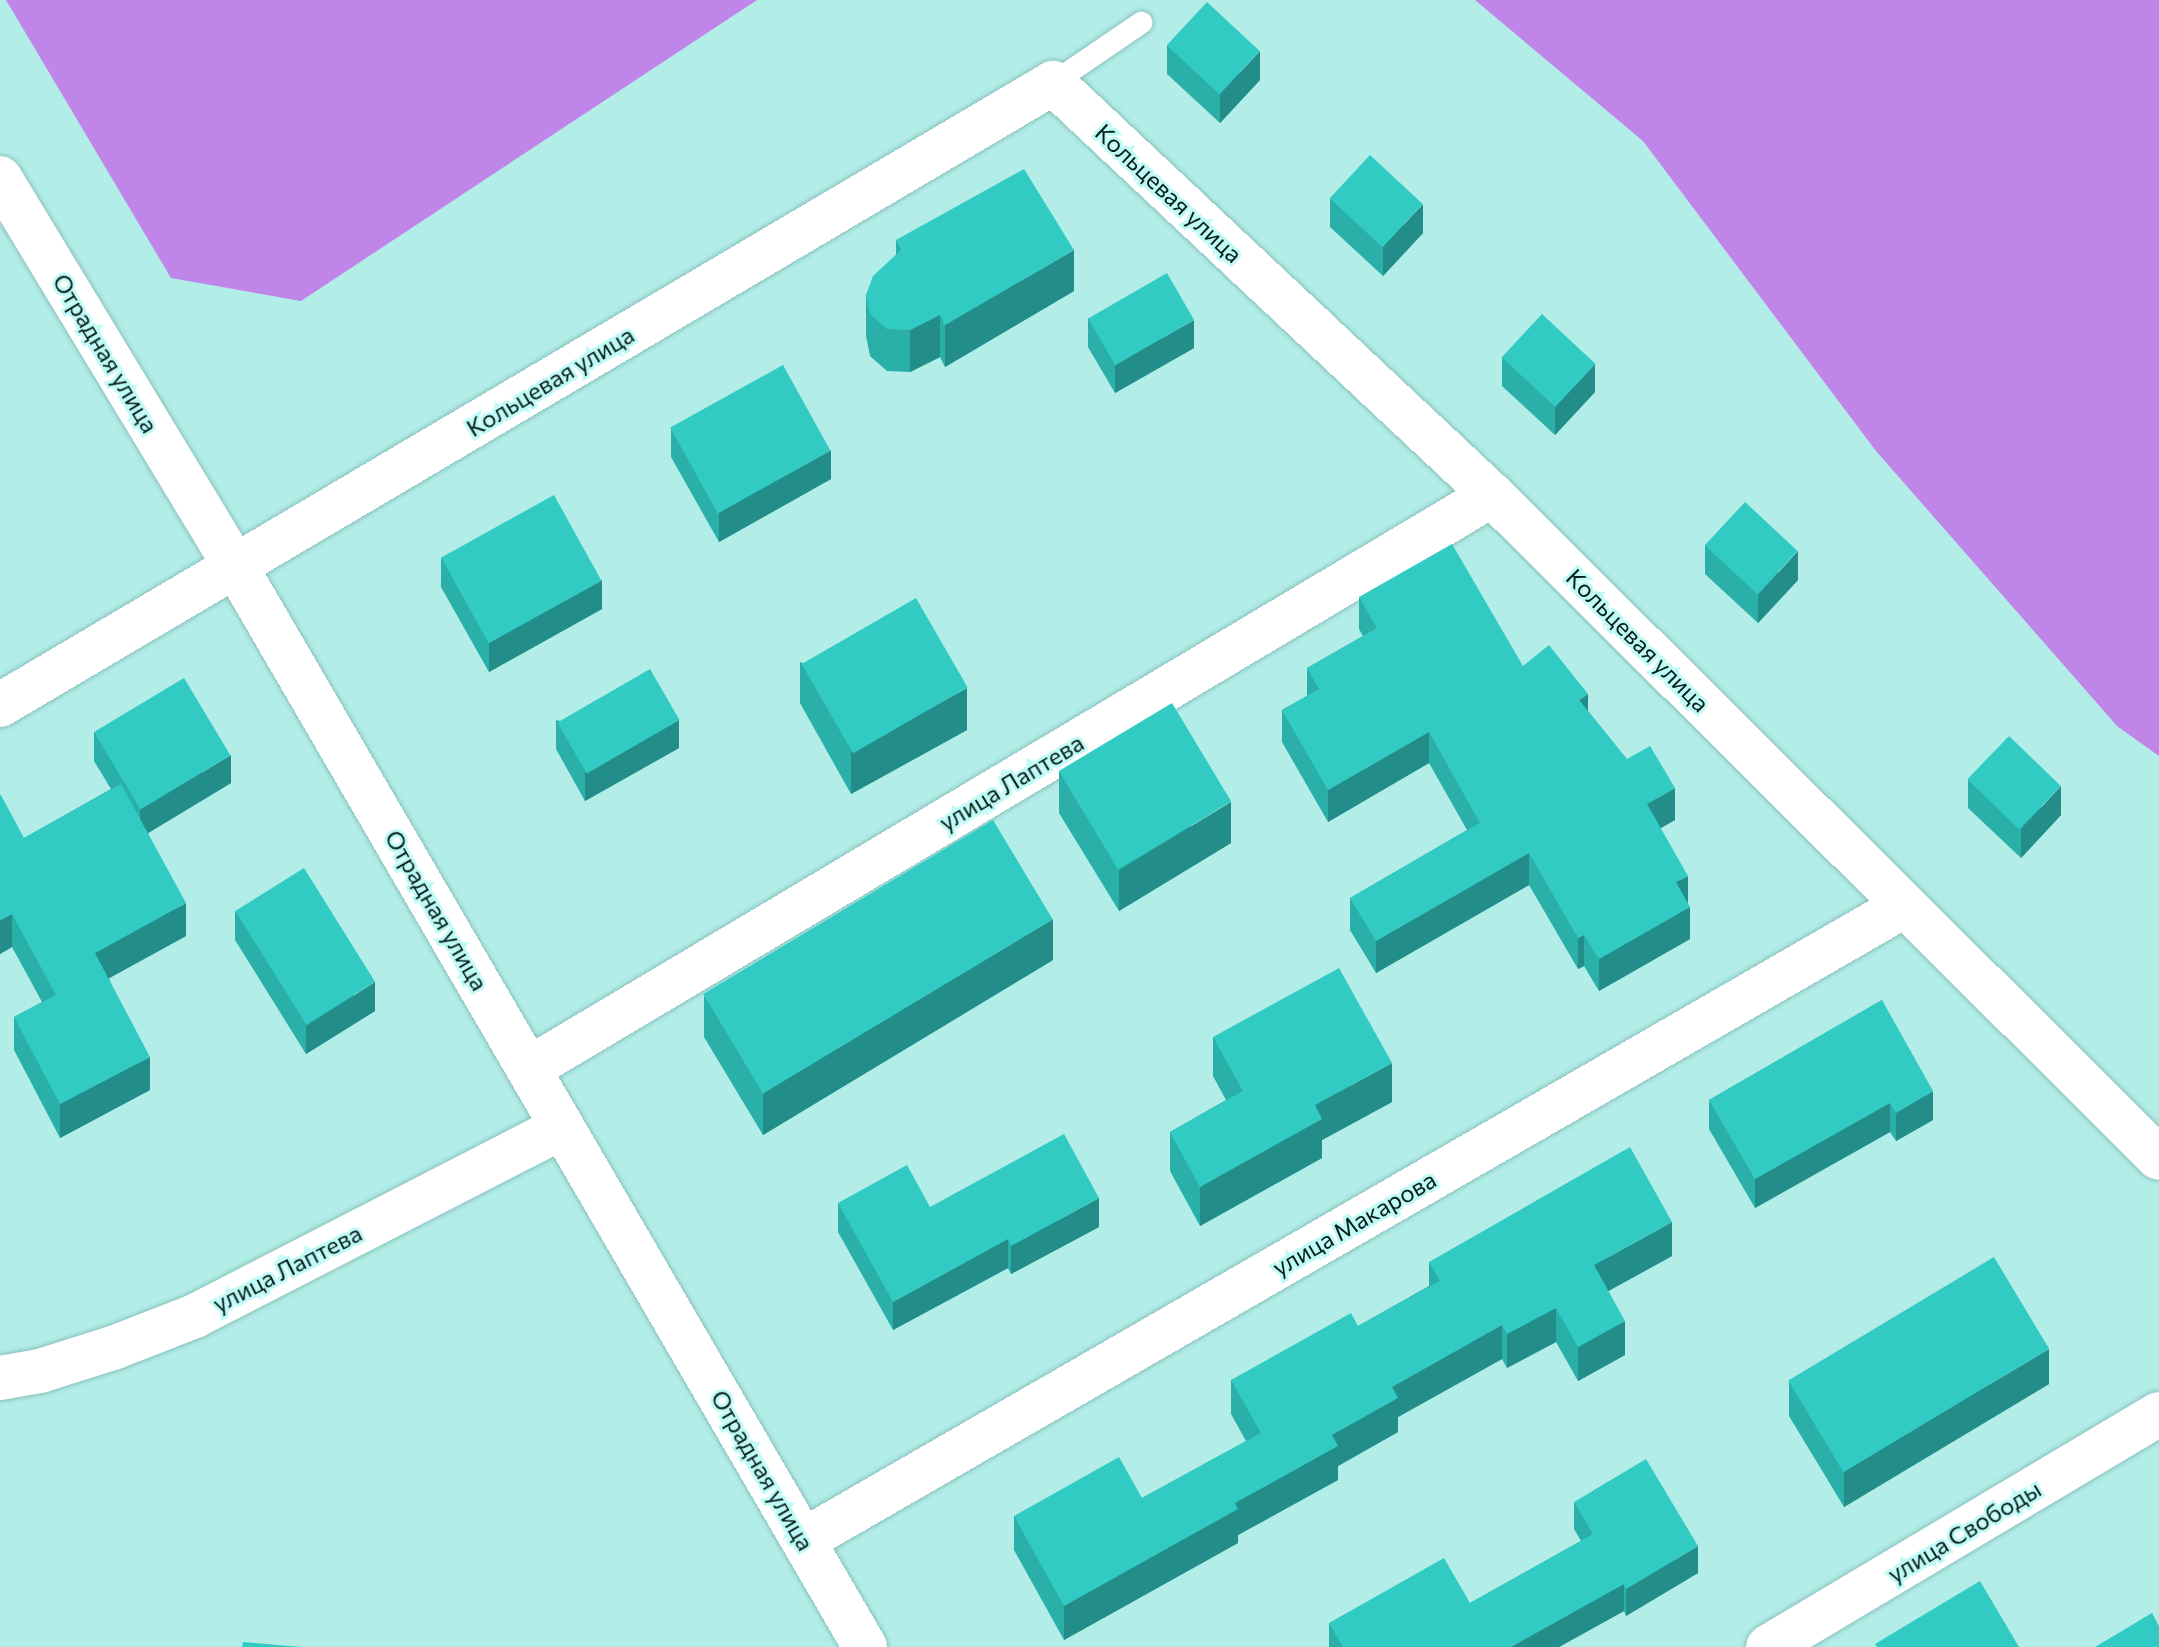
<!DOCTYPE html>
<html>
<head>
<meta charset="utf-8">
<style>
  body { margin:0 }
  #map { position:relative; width:2159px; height:1647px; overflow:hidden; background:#b3ede8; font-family:Commissioner,sans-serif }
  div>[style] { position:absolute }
  .forest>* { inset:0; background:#c085e9 }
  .roads { filter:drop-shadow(0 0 2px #89c1bd) drop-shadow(0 0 2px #89c1bd) }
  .service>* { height:22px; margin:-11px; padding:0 11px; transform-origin:11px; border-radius:11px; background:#fff }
  .minor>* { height:44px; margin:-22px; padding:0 22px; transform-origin:22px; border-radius:22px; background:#fff }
  .wall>* { inset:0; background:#2bafa9 }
  .shaded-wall>* { inset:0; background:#238e89 }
  .building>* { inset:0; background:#32cbc4; transform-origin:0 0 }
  span { translate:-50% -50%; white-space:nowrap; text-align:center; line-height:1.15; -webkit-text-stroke:6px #c0faf6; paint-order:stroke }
  .street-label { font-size:24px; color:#071e1d }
</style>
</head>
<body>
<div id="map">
  <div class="forest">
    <div style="clip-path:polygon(6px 0,757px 0,301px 301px,171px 278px)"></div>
    <div style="clip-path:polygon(1475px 0,2159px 0,2159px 756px,2117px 726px,1876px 451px,1643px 141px)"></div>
  </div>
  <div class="roads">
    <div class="service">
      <div style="left:1053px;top:83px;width:107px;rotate:-34.3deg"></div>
    </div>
    <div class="minor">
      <div style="left:0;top:178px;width:455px;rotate:58.8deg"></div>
      <div style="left:236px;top:567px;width:1250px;rotate:59.78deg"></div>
      <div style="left:0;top:705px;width:1223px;rotate:-30.57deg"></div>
      <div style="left:1053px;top:83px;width:602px;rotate:43.18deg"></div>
      <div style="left:1492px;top:495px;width:940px;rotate:44.83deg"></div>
      <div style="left:530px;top:1068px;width:1120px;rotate:-30.78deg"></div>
      <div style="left:0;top:1378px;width:41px;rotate:-9.9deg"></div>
      <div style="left:40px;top:1371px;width:77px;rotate:-17.5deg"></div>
      <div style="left:113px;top:1348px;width:88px;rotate:-21.3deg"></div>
      <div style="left:195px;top:1316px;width:413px;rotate:-27.2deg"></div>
      <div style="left:804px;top:1540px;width:1270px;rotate:-29.96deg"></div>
      <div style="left:1768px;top:1647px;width:455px;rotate:-30.8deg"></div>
    </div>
  </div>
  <div class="wall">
    <div style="clip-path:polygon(1167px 45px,1260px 80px,1220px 123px,1167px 74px)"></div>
    <div style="clip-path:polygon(1330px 198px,1423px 233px,1383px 276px,1330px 227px)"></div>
    <div style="clip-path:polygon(896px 240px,1074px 291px,945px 367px,940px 357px,910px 372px,887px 371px,870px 356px,866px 336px,866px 295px,896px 255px)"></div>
    <div style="clip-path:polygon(1088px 318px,1194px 348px,1115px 393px,1088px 347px)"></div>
    <div style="clip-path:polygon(1502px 357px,1595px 392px,1555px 435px,1502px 386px)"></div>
    <div style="clip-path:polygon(671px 429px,831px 479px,719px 542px,671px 457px)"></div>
    <div style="clip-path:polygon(1705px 545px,1798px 580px,1758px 623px,1705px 574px)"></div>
    <div style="clip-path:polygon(441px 558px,602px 609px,489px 672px,441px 587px)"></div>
    <div style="clip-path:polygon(1359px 597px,1523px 666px,1588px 711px,1675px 820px,1660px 828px,1688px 903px,1690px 939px,1599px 991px,1584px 966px,1578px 969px,1529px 885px,1376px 973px,1350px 930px,1350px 898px,1467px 830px,1429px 763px,1328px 822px,1282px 742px,1282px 710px,1307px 696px,1307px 668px,1363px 636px,1359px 629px)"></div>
    <div style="clip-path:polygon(800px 662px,967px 730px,851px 794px,800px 703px)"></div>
    <div style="clip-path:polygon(556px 720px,679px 748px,585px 801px,556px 749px)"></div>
    <div style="clip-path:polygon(94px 732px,231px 783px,148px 833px,186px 936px,109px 978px,150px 1090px,60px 1138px,14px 1050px,14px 1017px,42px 1002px,12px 947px,0 954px,24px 838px,111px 789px,94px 761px)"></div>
    <div style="clip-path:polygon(1059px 771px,1231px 843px,1119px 911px,1059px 813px)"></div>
    <div style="clip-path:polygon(1968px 780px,2061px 815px,2021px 858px,1968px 808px)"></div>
    <div style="clip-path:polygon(235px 911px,375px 1011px,306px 1054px,235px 940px)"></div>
    <div style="clip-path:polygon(1053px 960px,763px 1135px,704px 1037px,704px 996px)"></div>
    <div style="clip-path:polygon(1882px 1000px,1933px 1120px,1896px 1141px,1890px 1132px,1755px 1208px,1709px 1129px,1709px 1100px)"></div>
    <div style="clip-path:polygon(1213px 1037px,1392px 1102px,1322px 1140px,1322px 1158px,1200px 1226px,1170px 1171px,1170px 1132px,1226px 1100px,1213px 1076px)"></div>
    <div style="clip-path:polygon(838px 1203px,930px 1207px,1099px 1227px,1011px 1274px,1008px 1268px,893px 1330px,838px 1232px)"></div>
    <div style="clip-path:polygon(1672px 1256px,1608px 1291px,1625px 1355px,1578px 1381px,1556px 1342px,1507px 1368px,1502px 1359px,1398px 1417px,1398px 1432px,1338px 1466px,1338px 1480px,1238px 1535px,1238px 1543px,1064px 1640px,1014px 1550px,1014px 1516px,1142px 1498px,1246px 1441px,1231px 1414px,1231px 1380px,1358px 1326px,1429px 1286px,1429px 1262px)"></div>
    <div style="clip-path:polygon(1789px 1381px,2049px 1384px,1844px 1507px,1789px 1416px)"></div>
    <div style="clip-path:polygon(1574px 1502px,1698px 1573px,1626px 1616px,1624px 1611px,1559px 1647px,1329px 1647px,1329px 1623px,1470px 1603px,1581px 1541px,1574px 1529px)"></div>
  </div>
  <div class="shaded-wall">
    <div style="clip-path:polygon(1260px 51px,1260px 80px,1220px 123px,1220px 94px)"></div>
    <div style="clip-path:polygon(1423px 204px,1423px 233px,1383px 276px,1383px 247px)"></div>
    <div style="clip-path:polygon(1074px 250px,1074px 291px,945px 367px,945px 325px)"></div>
    <div style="clip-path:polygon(940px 315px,940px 357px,910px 372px,910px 330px)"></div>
    <div style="clip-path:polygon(1194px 320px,1194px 348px,1115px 393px,1115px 365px)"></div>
    <div style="clip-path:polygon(1595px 364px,1595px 392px,1555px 435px,1555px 407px)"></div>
    <div style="clip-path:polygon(831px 450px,831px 479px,719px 542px,719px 513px)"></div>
    <div style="clip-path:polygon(1798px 551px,1798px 580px,1758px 623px,1758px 595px)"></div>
    <div style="clip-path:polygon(602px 580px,602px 609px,489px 672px,489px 643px)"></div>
    <div style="clip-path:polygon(967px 688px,967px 730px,851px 794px,851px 752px)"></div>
    <div style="clip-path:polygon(1588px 694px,1588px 726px,1579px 700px)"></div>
    <div style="clip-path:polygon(679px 720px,679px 748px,585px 801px,585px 772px)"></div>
    <div style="clip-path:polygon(1429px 732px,1429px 763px,1328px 822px,1328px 790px)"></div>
    <div style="clip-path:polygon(231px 755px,231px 783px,140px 838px,140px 810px)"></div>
    <div style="clip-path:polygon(2061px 786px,2061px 815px,2021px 858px,2021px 829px)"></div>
    <div style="clip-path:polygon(1675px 788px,1675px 820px,1647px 836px,1647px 804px)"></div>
    <div style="clip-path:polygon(1231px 802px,1231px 843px,1119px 911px,1119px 870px)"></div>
    <div style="clip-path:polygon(1529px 853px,1529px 885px,1376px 973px,1376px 941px)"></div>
    <div style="clip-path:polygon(1688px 876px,1688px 907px,1676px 882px)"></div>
    <div style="clip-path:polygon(186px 903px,186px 936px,95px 986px,95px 953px)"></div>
    <div style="clip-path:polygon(1690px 907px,1690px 939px,1599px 991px,1599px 959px)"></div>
    <div style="clip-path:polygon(12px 914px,12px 947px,0 954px,0 920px)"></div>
    <div style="clip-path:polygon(1053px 919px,1053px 960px,763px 1135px,763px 1093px)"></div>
    <div style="clip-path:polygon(1584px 935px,1584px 966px,1578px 969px,1578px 938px)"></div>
    <div style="clip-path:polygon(375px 982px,375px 1011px,306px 1054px,306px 1026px)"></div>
    <div style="clip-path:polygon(150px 1057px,150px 1090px,60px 1138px,60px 1104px)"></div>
    <div style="clip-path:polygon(1392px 1063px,1392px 1102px,1322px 1140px,1322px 1158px,1200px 1226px,1200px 1187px,1315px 1105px)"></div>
    <div style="clip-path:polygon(1933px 1091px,1933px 1120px,1896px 1141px,1896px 1113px)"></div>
    <div style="clip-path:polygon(1890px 1103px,1890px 1132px,1755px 1208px,1755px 1179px)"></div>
    <div style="clip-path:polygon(1099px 1198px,1099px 1227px,1011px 1274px,1011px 1246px)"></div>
    <div style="clip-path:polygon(1672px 1222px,1672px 1256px,1594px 1299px,1594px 1265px)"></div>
    <div style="clip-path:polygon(1008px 1239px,1008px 1268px,893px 1330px,893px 1302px)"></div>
    <div style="clip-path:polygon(1556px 1308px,1556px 1342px,1507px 1368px,1507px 1334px)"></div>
    <div style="clip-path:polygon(1625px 1321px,1625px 1355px,1578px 1381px,1578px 1347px)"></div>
    <div style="clip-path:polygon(1502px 1325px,1502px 1359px,1398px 1417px,1398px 1432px,1338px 1466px,1338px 1480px,1238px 1535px,1238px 1543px,1064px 1640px,1064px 1606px,1235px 1503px,1332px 1435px,1392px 1387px)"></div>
    <div style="clip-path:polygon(2049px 1349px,2049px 1384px,1844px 1507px,1844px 1471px)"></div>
    <div style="clip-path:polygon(1698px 1546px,1698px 1573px,1626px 1616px,1626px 1589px)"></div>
    <div style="clip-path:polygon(1624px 1584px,1624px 1611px,1559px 1647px,1511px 1647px)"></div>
  </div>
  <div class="building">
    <div style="left:1207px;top:2px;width:72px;height:59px;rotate:43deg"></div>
    <div style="left:1370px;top:155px;width:72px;height:59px;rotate:43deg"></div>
    <div style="clip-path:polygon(1024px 169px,1074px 250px,945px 325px,940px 315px,910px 330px,887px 329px,870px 314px,866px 295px,873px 276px,901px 250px,896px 240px)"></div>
    <div style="left:1167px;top:273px;width:54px;height:91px;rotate:60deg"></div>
    <div style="left:1542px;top:314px;width:73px;height:59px;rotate:43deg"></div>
    <div style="left:783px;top:365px;width:98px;height:129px;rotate:61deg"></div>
    <div style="left:554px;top:495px;width:98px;height:129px;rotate:61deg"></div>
    <div style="left:1745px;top:502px;width:72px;height:59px;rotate:43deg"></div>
    <div style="clip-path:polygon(1452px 544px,1523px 666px,1549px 645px,1588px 694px,1579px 700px,1627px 759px,1650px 746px,1675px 788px,1647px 804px,1688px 876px,1676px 882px,1690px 907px,1599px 959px,1584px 935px,1578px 938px,1529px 853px,1376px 941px,1350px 898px,1480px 823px,1429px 732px,1328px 790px,1282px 710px,1319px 689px,1307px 668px,1377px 628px,1359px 597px)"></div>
    <div style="left:916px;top:598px;width:103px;height:132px;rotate:60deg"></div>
    <div style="left:650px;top:669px;width:59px;height:107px;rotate:60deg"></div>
    <div style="left:184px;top:678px;width:90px;height:105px;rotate:59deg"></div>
    <div style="left:1172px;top:703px;width:115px;height:132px;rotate:59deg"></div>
    <div style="left:2009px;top:736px;width:72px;height:60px;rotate:44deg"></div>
    <div style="clip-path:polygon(121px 784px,186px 903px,95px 953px,150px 1057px,60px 1104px,14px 1017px,56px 995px,12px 914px,0 920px,0 795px,1px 795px,24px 838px)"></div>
    <div style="left:993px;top:820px;width:116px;height:338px;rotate:59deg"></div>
    <div style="left:304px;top:868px;width:134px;height:81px;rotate:58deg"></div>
    <div style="clip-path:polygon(1339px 968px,1392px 1063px,1315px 1105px,1322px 1119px,1200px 1187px,1170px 1132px,1243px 1091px,1213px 1037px)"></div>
    <div style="clip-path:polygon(1882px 1000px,1933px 1091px,1896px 1113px,1890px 1103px,1755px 1179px,1709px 1100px)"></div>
    <div style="clip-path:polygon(1064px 1134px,1099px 1198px,1011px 1246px,1008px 1239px,893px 1302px,838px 1203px,907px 1165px,930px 1207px)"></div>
    <div style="clip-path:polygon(1630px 1147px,1672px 1222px,1594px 1265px,1625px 1321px,1578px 1347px,1556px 1308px,1507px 1334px,1502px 1325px,1392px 1387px,1398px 1398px,1332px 1435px,1338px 1446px,1235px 1503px,1238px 1509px,1064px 1606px,1014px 1516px,1119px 1457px,1142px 1498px,1261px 1433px,1231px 1380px,1351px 1313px,1358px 1326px,1440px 1281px,1429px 1262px)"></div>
    <div style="left:1994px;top:1257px;width:107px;height:240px;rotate:59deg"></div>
    <div style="clip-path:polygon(1646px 1459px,1698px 1546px,1626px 1589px,1624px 1584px,1511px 1647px,1343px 1647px,1329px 1623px,1444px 1558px,1470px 1603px,1593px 1534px,1574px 1502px)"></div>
    <div style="clip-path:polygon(1980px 1581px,2019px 1647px,1877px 1647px,1875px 1644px)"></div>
    <div style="clip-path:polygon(2152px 1613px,2159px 1626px,2159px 1647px,2095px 1647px)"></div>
    <div style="clip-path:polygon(243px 1642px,302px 1647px,242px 1647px)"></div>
  </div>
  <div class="street-label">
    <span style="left:1169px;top:193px;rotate:43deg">Кольцевая улица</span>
    <span style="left:106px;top:353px;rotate:59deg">Отрадная улица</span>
    <span style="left:550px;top:381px;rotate:-31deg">Кольцевая улица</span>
    <span style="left:1638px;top:640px;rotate:45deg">Кольцевая улица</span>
    <span style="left:1011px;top:782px;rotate:-31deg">улица Лаптева</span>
    <span style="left:437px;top:910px;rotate:60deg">Отрадная улица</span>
    <span style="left:1354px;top:1223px;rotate:-30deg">улица Макарова</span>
    <span style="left:287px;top:1268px;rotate:-27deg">улица Лаптева</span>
    <span style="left:763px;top:1470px;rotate:60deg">Отрадная улица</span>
    <span style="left:1964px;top:1531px;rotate:-31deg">улица Свободы</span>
  </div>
</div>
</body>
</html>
